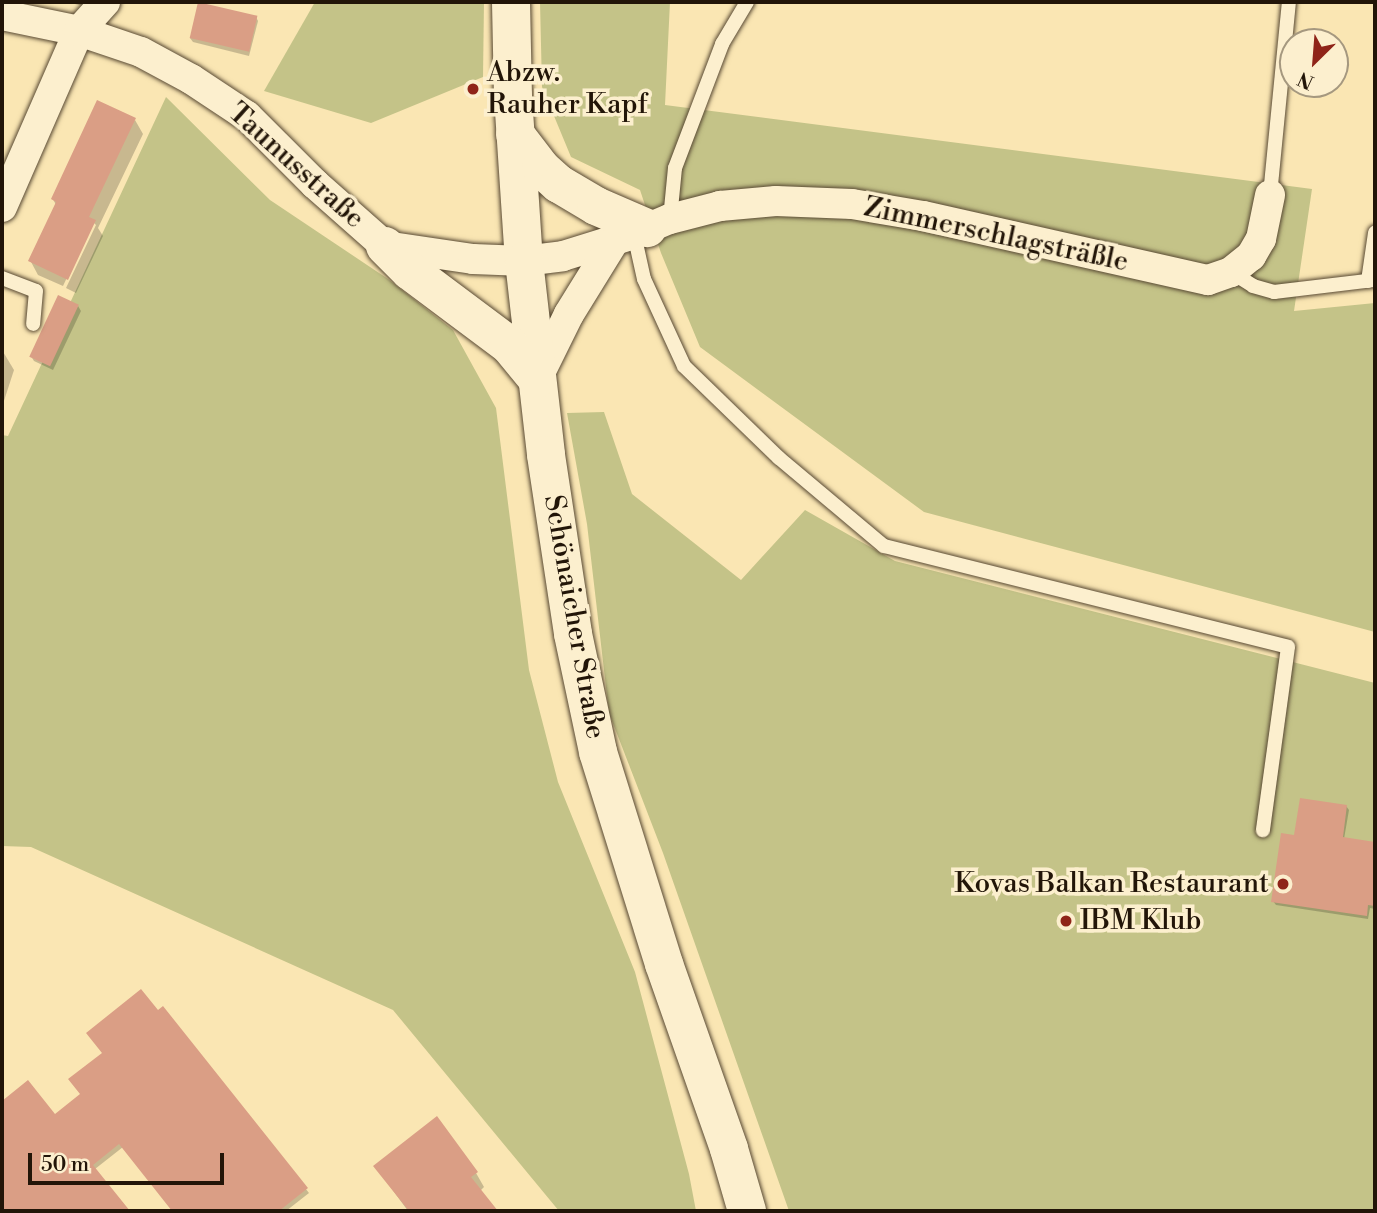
<!DOCTYPE html>
<html>
<head>
<meta charset="utf-8">
<style>
  body { margin:0 }
  #map { position:relative; width:1377px; height:1213px; overflow:hidden; background:#fae6b3; font-family:"Libre Bodoni",serif }
  div>[style] { position:absolute }
  .green>* { inset:0; background:#c4c388 }
  .shadow>* { inset:0; background:#0003 }
  .building>* { inset:0; background:#da9e85; transform-origin:0 0 }
  .roads { filter:drop-shadow(0 0 2px #584933) drop-shadow(0 0 2px #584933) }
  .service>* { height:14px; margin:-7px; padding:0 7px; transform-origin:7px; border-radius:7px; background:#fcefce }
  .minor>* { height:30px; margin:-15px; padding:0 15px; transform-origin:15px; border-radius:15px; background:#fcefce }
  .secondary>* { height:38px; margin:-19px; padding:0 19px; transform-origin:19px; border-radius:19px; background:#fcefce }
  .dots>* { width:19px; height:19px; translate:-50% -50%; box-sizing:border-box; border:4px solid #fcefce; border-radius:50% }
  span { translate:-50% -50%; white-space:nowrap; text-align:center; line-height:1.15; -webkit-text-stroke:7px #fcefce; paint-order:stroke }
  .poi-label { font-size:28px; color:#221508 }
  .left { translate:0 -50%; text-align:left }
  .right { translate:-100% -50%; text-align:right }
  .street-label { font-size:28px; color:#221508 }
  .frame { position:absolute; inset:0; border:4px solid #221508; pointer-events:none }
  .north { position:absolute; left:1279px; top:28px; width:70px; height:70px; box-sizing:border-box; background:#fcefce; border:2px solid #a5987f; border-radius:50%; rotate:205deg; font-size:19px; font-weight:700; line-height:28px; text-align:center; color:#221508 }
  .north::after { content:''; display:block; margin:auto; width:24px; height:32px; background:#8f2418; clip-path:polygon(50% 0,100% 100%,50% 72%,0 100%) }
  .scale { position:absolute; left:28px; top:1153px; width:196px; height:32px; box-sizing:border-box; border:4px solid #221508; border-top:0; padding-left:9px; font-size:21px; line-height:24px; white-space:nowrap; color:#221508; -webkit-text-stroke:5px #fcefce; paint-order:stroke }
</style>
</head>
<body>
<div id="map">
  <div class="green">
    <div style="clip-path:polygon(315px 2px,484px 2px,483px 77px,371px 123px,264px 91px)"></div>
    <div style="clip-path:polygon(540px 2px,670px 2px,665px 105px,1312px 189px,1294px 311px,1375px 303px,1375px 632px,924px 512px,700px 347px,661px 253px,640px 190px,571px 157px,542px 87px)"></div>
    <div style="clip-path:polygon(166px 97px,270px 200px,388px 279px,453px 330px,496px 408px,529px 670px,558px 782px,635px 972px,689px 1174px,696px 1211px,559px 1211px,393px 1010px,31px 847px,2px 846px,2px 435px,8px 436px)"></div>
    <div style="clip-path:polygon(604px 412px,632px 494px,741px 580px,805px 510px,895px 561px,1375px 683px,1375px 1211px,789px 1211px,663px 853px,609px 713px,587px 524px,567px 413px)"></div>
  </div>
  <div class="shadow">
    <div style="clip-path:polygon(67px 2px,84px 2px,83px 6px)"></div>
    <div style="clip-path:polygon(256px 17px,258px 21px,249px 56px,193px 42px,190px 38px)"></div>
    <div style="clip-path:polygon(135px 120px,143px 134px,98px 228px,103px 236px,76px 293px,66px 288px,96px 225px,93px 222px,63px 286px,38px 275px,30px 260px,56px 205px,53px 199px)"></div>
    <div style="clip-path:polygon(78px 306px,81px 311px,53px 370px,34px 361px,31px 356px)"></div>
    <div style="clip-path:polygon(2px 350px,14px 370px,2px 407px)"></div>
    <div style="clip-path:polygon(1346px 806px,1349px 810px,1344px 839px,1375px 844px,1375px 909px,1370px 908px,1368px 919px,1276px 905px,1273px 901px,1296px 837px)"></div>
    <div style="clip-path:polygon(163px 1008px,309px 1193px,286px 1211px,173px 1211px,123px 1147px,95px 1169px,128px 1211px,2px 1211px,2px 1104px,28px 1083px,54px 1116px,82px 1095px)"></div>
    <div style="clip-path:polygon(375px 1166px,476px 1173px,484px 1187px,480px 1191px,496px 1211px,408px 1211px)"></div>
  </div>
  <div class="building">
    <div style="left:198px;top:2px;width:61px;height:37px;rotate:13deg"></div>
    <div style="clip-path:polygon(97px 100px,136px 118px,89px 217px,96px 220px,68px 280px,28px 261px,56px 202px,51px 199px)"></div>
    <div style="left:58px;top:295px;width:23px;height:68px;rotate:25deg"></div>
    <div style="clip-path:polygon(1300px 798px,1347px 805px,1343px 837px,1375px 842px,1375px 906px,1368px 905px,1367px 916px,1271px 902px,1281px 833px,1294px 835px)"></div>
    <div style="clip-path:polygon(141px 989px,158px 1010px,163px 1006px,308px 1188px,279px 1211px,172px 1211px,119px 1144px,93px 1165px,130px 1211px,2px 1211px,2px 1101px,28px 1080px,55px 1114px,80px 1094px,68px 1079px,102px 1053px,86px 1033px)"></div>
    <div style="clip-path:polygon(437px 1116px,478px 1172px,471px 1177px,498px 1211px,409px 1211px,373px 1166px)"></div>
  </div>
  <div class="roads">
    <div class="service">
      <div style="left:1270px;top:195px;width:194px;rotate:-84.4deg"></div>
      <div style="left:670px;top:219px;width:51px;rotate:-84.4deg"></div>
      <div style="left:675px;top:168px;width:133px;rotate:-69.2deg"></div>
      <div style="left:722px;top:44px;width:49px;rotate:-59.2deg"></div>
      <div style="left:634px;top:234px;width:46px;rotate:77.5deg"></div>
      <div style="left:644px;top:279px;width:96px;rotate:65.3deg"></div>
      <div style="left:684px;top:366px;width:132px;rotate:44.1deg"></div>
      <div style="left:779px;top:458px;width:137px;rotate:40deg"></div>
      <div style="left:884px;top:546px;width:416px;rotate:14deg"></div>
      <div style="left:1288px;top:647px;width:185px;rotate:97.8deg"></div>
      <div style="left:1231px;top:272px;width:26px;rotate:32deg"></div>
      <div style="left:1253px;top:286px;width:22px;rotate:16deg"></div>
      <div style="left:1274px;top:292px;width:102px;rotate:-6.8deg"></div>
      <div style="left:2px;top:278px;width:36px;rotate:21deg"></div>
      <div style="left:36px;top:291px;width:33px;rotate:95deg"></div>
      <div style="left:1368px;top:281px;width:49px;rotate:-81.7deg"></div>
    </div>
    <div class="minor">
      <div style="left:2px;top:15px;width:79px;rotate:11.7deg"></div>
      <div style="left:79px;top:31px;width:65px;rotate:18.7deg"></div>
      <div style="left:141px;top:52px;width:57px;rotate:28.4deg"></div>
      <div style="left:191px;top:79px;width:67px;rotate:33.5deg"></div>
      <div style="left:247px;top:116px;width:96px;rotate:45deg"></div>
      <div style="left:315px;top:184px;width:94px;rotate:41.5deg"></div>
      <div style="left:385px;top:246px;width:89px;rotate:8.4deg"></div>
      <div style="left:473px;top:259px;width:51px;rotate:2.2deg"></div>
      <div style="left:524px;top:261px;width:39px;rotate:-7deg"></div>
      <div style="left:563px;top:256px;width:74px;rotate:-17.2deg"></div>
      <div style="left:634px;top:234px;width:39px;rotate:-23deg"></div>
      <div style="left:670px;top:219px;width:52px;rotate:-14.6deg"></div>
      <div style="left:720px;top:206px;width:56px;rotate:-5.1deg"></div>
      <div style="left:776px;top:201px;width:76px;rotate:2.3deg"></div>
      <div style="left:852px;top:204px;width:72px;rotate:9.6deg"></div>
      <div style="left:923px;top:216px;width:292px;rotate:12.7deg"></div>
      <div style="left:1208px;top:280px;width:24px;rotate:-19deg"></div>
      <div style="left:1231px;top:272px;width:26px;rotate:-39deg"></div>
      <div style="left:1251px;top:256px;width:20px;rotate:-60deg"></div>
      <div style="left:1261px;top:239px;width:45px;rotate:-78.4deg"></div>
      <div style="left:2px;top:207px;width:192px;rotate:-66.4deg"></div>
      <div style="left:79px;top:31px;width:39px;rotate:-48deg"></div>
      <div style="left:537px;top:379px;width:72px;rotate:-63.8deg"></div>
      <div style="left:569px;top:314px;width:86px;rotate:-58.3deg"></div>
    </div>
    <div class="secondary">
      <div style="left:511px;top:2px;width:94px;rotate:88.8deg"></div>
      <div style="left:513px;top:96px;width:165px;rotate:86.2deg"></div>
      <div style="left:524px;top:261px;width:195px;rotate:83.5deg"></div>
      <div style="left:546px;top:455px;width:181px;rotate:81.4deg"></div>
      <div style="left:573px;top:634px;width:121px;rotate:78deg"></div>
      <div style="left:598px;top:752px;width:222px;rotate:72.7deg"></div>
      <div style="left:664px;top:964px;width:196px;rotate:70.6deg"></div>
      <div style="left:729px;top:1149px;width:65px;rotate:73.8deg"></div>
      <div style="left:515px;top:134px;width:43px;rotate:52.6deg"></div>
      <div style="left:541px;top:168px;width:24px;rotate:42deg"></div>
      <div style="left:559px;top:184px;width:43px;rotate:30.7deg"></div>
      <div style="left:596px;top:206px;width:56px;rotate:23.3deg"></div>
      <div style="left:385px;top:246px;width:35px;rotate:45deg"></div>
      <div style="left:410px;top:271px;width:124px;rotate:36.8deg"></div>
      <div style="left:509px;top:345px;width:44px;rotate:50.5deg"></div>
    </div>
  </div>
  <div class="dots">
    <div style="left:473px;top:89px;background:#8f2418"></div>
    <div style="left:1283px;top:884px;background:#8f2418"></div>
    <div style="left:1066px;top:921px;background:#8f2418"></div>
  </div>
  <div class="poi-label">
    <span class="left" style="left:487px;top:89px">Abzw.<br>Rauher Kapf</span>
    <span class="right" style="left:1269px;top:884px">Kovas Balkan Restaurant</span>
    <span class="left" style="left:1080px;top:921px">IBM Klub</span>
  </div>
  <div class="street-label">
    <span style="left:296px;top:166px;rotate:42deg">Taunusstraße</span>
    <span style="left:996px;top:235px;rotate:12deg">Zimmerschlagsträßle</span>
    <span style="left:574px;top:617px;rotate:80deg">Schönaicher Straße</span>
  </div>
  <div class="frame"></div>
  <div class="north">N</div>
  <div class="scale">50 m</div>
</div>
</body>
</html>
